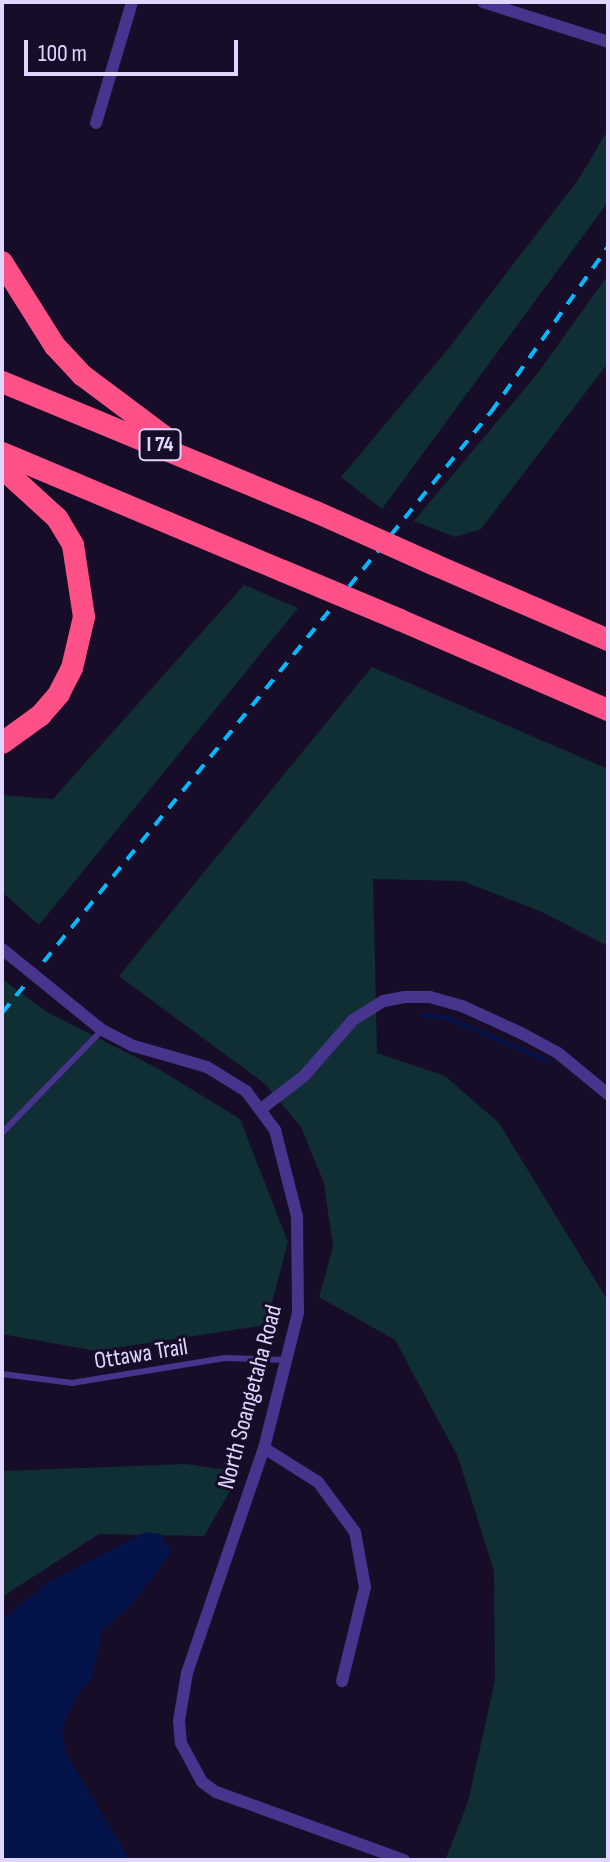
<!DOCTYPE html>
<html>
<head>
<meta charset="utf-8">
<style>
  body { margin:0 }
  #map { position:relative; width:610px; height:1862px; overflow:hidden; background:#170d29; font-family:"Sofia Sans Condensed",sans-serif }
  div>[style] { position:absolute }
  .green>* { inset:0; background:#102f34 }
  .water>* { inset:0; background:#05134b }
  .stream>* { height:4px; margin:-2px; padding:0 2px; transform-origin:2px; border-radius:2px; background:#05134b }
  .service>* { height:6px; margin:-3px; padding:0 3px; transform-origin:3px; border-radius:3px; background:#46348d }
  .minor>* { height:12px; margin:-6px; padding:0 6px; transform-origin:6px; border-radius:6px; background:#46348d }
  .motorway>* { height:22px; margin:-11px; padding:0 11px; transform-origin:11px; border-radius:11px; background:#ff5187 }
  .rail>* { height:4px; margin-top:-2px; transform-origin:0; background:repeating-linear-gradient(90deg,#02bbff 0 12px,transparent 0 22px) }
  .minor-bridge>* { height:12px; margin:-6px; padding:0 6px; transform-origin:6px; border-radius:6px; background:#46348d }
  .motorway-bridge>* { height:22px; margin:-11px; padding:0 11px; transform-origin:11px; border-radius:11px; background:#ff5187 }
  span { translate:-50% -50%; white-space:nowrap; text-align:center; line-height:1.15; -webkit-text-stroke:6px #170d29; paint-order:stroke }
  .shield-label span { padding:2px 6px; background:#170d29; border:2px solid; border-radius:6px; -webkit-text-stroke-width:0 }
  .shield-label { font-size:22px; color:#e1d6ff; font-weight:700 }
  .street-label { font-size:24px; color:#e1d6ff }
  .frame { position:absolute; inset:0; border:4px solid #e1d6ff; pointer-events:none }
  .scale { position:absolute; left:24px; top:40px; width:214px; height:36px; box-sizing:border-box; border:4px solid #e1d6ff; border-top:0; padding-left:10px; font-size:24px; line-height:28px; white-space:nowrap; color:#e1d6ff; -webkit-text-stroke:6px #170d29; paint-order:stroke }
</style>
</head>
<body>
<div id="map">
  <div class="green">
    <div style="clip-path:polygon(608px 130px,608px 202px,382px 509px,341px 477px,448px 349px,578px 180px)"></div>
    <div style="clip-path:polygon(608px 275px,608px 363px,481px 529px,455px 537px,414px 521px,537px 374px)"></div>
    <div style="clip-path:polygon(244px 585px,298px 608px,39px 925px,2px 892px,2px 795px,53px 799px)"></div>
    <div style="clip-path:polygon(372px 667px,608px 769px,608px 946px,542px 912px,462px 881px,373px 879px,377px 1053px,445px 1076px,499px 1123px,608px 1301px,608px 1860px,446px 1858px,468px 1802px,495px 1681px,494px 1571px,458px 1457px,395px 1340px,319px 1297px,333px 1247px,324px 1183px,301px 1127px,265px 1084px,119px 976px)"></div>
    <div style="clip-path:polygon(2px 979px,47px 1012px,157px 1068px,240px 1119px,288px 1242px,266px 1325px,96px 1351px,2px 1334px)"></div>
    <div style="clip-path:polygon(186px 1464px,241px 1472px,204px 1536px,99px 1534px,2px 1597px,2px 1471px)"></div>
  </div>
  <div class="water">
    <div style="clip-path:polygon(146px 1532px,161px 1534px,171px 1552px,133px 1603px,102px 1631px,92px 1678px,77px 1695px,62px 1729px,66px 1754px,130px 1860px,2px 1860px,2px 1619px,52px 1580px)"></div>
  </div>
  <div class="stream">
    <div style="left:422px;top:1015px;width:26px;rotate:7deg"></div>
    <div style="left:448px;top:1018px;width:109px;rotate:23.3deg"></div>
  </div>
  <div class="service">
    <div style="left:2px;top:1133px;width:144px;rotate:-45.8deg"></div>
    <div style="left:2px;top:1374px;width:71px;rotate:7.3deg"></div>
    <div style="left:72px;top:1383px;width:155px;rotate:-9.3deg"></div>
    <div style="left:225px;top:1358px;width:62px;rotate:1.8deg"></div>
  </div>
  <div class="minor">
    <div style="left:483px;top:2px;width:131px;rotate:17.7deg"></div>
    <div style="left:96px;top:123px;width:126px;rotate:-73.4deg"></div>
    <div style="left:76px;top:1009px;width:33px;rotate:39deg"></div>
    <div style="left:102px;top:1030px;width:36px;rotate:27deg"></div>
    <div style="left:134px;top:1046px;width:76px;rotate:16deg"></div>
    <div style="left:207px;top:1067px;width:46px;rotate:31.6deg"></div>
    <div style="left:246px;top:1091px;width:49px;rotate:53.4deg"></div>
    <div style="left:275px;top:1130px;width:89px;rotate:75.7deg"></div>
    <div style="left:297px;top:1216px;width:97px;rotate:89.4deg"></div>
    <div style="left:298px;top:1313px;width:139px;rotate:104.1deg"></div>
    <div style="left:264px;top:1448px;width:238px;rotate:108.9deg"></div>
    <div style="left:187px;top:1673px;width:49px;rotate:99.5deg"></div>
    <div style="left:179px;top:1721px;width:22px;rotate:85deg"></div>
    <div style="left:181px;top:1743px;width:44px;rotate:61.7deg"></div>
    <div style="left:202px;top:1782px;width:17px;rotate:36deg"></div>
    <div style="left:216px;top:1792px;width:200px;rotate:19.9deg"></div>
    <div style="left:261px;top:1109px;width:54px;rotate:-37.5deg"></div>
    <div style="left:304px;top:1076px;width:74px;rotate:-48.8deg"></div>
    <div style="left:353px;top:1020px;width:36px;rotate:-32deg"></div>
    <div style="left:384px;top:1001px;width:21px;rotate:-11deg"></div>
    <div style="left:405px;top:997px;width:25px"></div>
    <div style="left:430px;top:997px;width:33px;rotate:16deg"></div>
    <div style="left:462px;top:1006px;width:65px;rotate:24.6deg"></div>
    <div style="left:521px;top:1033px;width:42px;rotate:28.4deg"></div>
    <div style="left:558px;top:1053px;width:65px;rotate:39.4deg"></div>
    <div style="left:264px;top:1448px;width:64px;rotate:32.2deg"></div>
    <div style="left:318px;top:1482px;width:62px;rotate:53.5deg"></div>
    <div style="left:355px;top:1532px;width:56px;rotate:79.7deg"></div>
    <div style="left:365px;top:1587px;width:97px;rotate:103.7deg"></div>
  </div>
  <div class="motorway">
    <div style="left:2px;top:262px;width:99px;rotate:57.8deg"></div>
    <div style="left:55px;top:346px;width:40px;rotate:47deg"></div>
    <div style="left:82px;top:375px;width:104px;rotate:36.8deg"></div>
    <div style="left:2px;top:382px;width:340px;rotate:22.5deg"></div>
    <div style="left:2px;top:453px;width:305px;rotate:22.8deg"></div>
    <div style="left:2px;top:468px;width:74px;rotate:42.3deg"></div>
    <div style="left:57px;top:518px;width:31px;rotate:59deg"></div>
    <div style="left:73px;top:545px;width:73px;rotate:81.3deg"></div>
    <div style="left:84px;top:617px;width:52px;rotate:103.2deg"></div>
    <div style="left:72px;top:668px;width:29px;rotate:117deg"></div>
    <div style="left:59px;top:694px;width:28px;rotate:131deg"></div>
    <div style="left:41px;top:715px;width:48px;rotate:144.3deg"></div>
    <div style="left:435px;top:565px;width:189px;rotate:23.4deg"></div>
    <div style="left:400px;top:620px;width:227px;rotate:23.4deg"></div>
  </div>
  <div class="rail">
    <div style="left:2px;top:1013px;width:775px;rotate:-50.87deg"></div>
    <div style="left:491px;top:412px;width:202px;rotate:-54.7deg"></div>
  </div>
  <div class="minor-bridge">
    <div style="left:2px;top:949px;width:95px;rotate:39deg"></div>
  </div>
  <div class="motorway-bridge">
    <div style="left:316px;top:512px;width:130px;rotate:24deg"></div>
    <div style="left:283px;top:571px;width:127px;rotate:22.7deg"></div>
  </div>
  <div class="shield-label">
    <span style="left:160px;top:445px">I 74</span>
  </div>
  <div class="street-label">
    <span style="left:141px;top:1354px;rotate:-9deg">Ottawa Trail</span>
    <span style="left:250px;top:1397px;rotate:-75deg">North Soangetaha Road</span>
  </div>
  <div class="frame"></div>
  <div class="scale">100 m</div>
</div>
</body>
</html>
